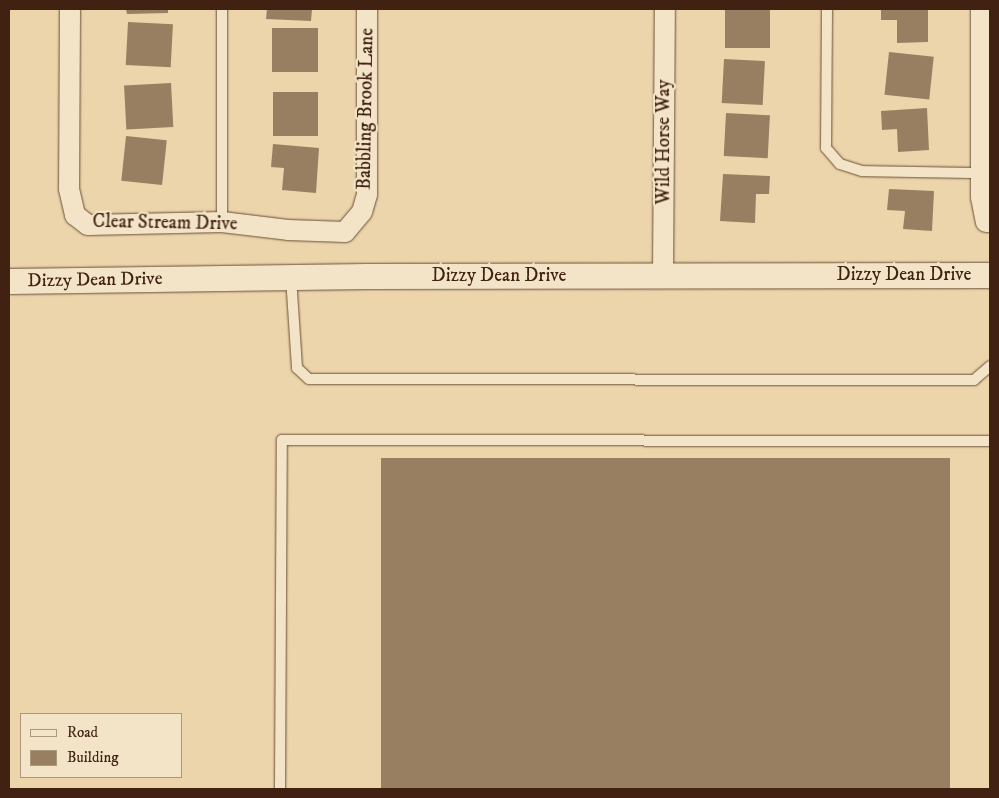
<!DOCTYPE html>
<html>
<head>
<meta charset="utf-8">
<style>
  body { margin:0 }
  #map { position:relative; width:999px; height:798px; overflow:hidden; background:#ecd5aa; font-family:"IM FELL DW Pica",serif }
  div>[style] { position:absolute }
  .building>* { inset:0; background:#997f61; transform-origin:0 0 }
  .roads { filter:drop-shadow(0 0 1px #6b4e38) drop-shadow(0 0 1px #6b4e38) }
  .service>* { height:10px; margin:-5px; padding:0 5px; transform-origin:5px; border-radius:5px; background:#f3e4c8 }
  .minor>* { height:20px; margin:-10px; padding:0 10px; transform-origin:10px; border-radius:10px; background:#f3e4c8 }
  .tertiary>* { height:25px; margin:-12.5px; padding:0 12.5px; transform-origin:12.5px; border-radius:12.5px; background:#f3e4c8 }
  span { translate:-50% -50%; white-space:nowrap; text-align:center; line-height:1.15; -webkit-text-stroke:4.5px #f3e4c8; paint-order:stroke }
  .street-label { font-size:19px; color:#402112 }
  .frame { position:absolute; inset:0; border:10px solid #402112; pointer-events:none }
  .legend { position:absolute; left:20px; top:713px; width:162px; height:65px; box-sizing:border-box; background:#f3e4c8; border:1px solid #ab967f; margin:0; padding:6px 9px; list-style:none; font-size:15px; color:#402112 }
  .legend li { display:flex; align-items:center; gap:10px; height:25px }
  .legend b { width:25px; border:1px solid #ab967f }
</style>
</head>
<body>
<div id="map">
  <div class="building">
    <div style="clip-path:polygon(126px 9px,168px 9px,168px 13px,127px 14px)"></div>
    <div style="clip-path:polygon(267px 9px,312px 9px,311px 21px,266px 19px)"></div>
    <div style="left:725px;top:9px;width:45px;height:39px"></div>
    <div style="clip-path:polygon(881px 9px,928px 9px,928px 42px,897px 43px,897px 20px,881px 20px)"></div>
    <div style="left:128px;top:22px;width:45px;height:43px;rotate:3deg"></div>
    <div style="left:272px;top:28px;width:46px;height:44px"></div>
    <div style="left:889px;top:52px;width:45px;height:43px;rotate:6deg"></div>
    <div style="left:724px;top:59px;width:41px;height:44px;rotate:3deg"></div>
    <div style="left:171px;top:83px;width:44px;height:47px;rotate:87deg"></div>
    <div style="left:273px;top:92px;width:45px;height:44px"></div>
    <div style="clip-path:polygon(927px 108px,929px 150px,898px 152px,897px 129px,882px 130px,881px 111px)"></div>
    <div style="left:726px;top:113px;width:44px;height:43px;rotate:3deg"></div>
    <div style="left:126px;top:136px;width:41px;height:45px;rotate:6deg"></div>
    <div style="clip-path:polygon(273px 144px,319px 148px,316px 193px,282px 190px,284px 168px,271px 167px)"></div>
    <div style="clip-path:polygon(723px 174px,770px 176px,769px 194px,756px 194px,755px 223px,720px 221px)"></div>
    <div style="clip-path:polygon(889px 189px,934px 191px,932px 231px,903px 229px,905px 211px,887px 210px)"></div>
    <div style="left:381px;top:458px;width:569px;height:331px"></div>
  </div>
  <div class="roads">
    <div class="service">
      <div style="left:827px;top:9px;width:139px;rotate:90.4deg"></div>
      <div style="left:826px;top:148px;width:21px;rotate:49deg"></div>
      <div style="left:840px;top:164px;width:23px;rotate:18deg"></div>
      <div style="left:862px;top:171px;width:119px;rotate:1deg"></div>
      <div style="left:222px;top:222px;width:213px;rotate:-90deg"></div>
      <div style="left:291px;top:277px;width:91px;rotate:86.2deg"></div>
      <div style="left:297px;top:368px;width:16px;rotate:43deg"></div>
      <div style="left:309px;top:379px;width:665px;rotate:0.09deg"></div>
      <div style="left:974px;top:380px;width:21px;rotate:-41deg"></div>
      <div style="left:280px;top:789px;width:349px;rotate:-89.7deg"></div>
      <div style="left:282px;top:440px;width:708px;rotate:0.08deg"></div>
    </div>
    <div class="minor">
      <div style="left:70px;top:9px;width:180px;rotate:90.3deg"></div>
      <div style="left:69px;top:189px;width:27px;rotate:77deg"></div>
      <div style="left:75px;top:215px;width:16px;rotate:38deg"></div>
      <div style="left:88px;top:225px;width:134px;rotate:-1.3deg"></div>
      <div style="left:222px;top:222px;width:66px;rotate:6.9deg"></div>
      <div style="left:288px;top:230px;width:57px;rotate:2deg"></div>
      <div style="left:345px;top:232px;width:26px;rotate:-50deg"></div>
      <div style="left:362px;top:212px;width:18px;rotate:-74deg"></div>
      <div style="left:367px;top:195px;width:186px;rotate:-90deg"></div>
      <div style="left:981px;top:9px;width:188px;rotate:90deg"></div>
      <div style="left:981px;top:197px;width:25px;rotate:79deg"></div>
      <div style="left:986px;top:222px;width:4px"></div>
      <div style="left:663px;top:276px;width:267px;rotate:-89.6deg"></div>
    </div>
    <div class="tertiary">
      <div style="left:9px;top:281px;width:358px;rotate:-0.8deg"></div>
      <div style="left:367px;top:276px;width:623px;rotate:-0.09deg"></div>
    </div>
  </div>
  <div class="street-label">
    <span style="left:366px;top:109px;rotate:-89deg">Babbling Brook Lane</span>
    <span style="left:664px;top:142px;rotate:-90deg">Wild Horse Way</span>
    <span style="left:165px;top:223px;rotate:1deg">Clear Stream Drive</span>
    <span style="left:904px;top:275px">Dizzy Dean Drive</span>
    <span style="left:499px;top:276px">Dizzy Dean Drive</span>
    <span style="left:95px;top:280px;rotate:-1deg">Dizzy Dean Drive</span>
  </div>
  <div class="frame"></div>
  <ul class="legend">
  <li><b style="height:6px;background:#f3e4c8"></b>Road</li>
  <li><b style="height:14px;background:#997f61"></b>Building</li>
  </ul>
</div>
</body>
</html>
